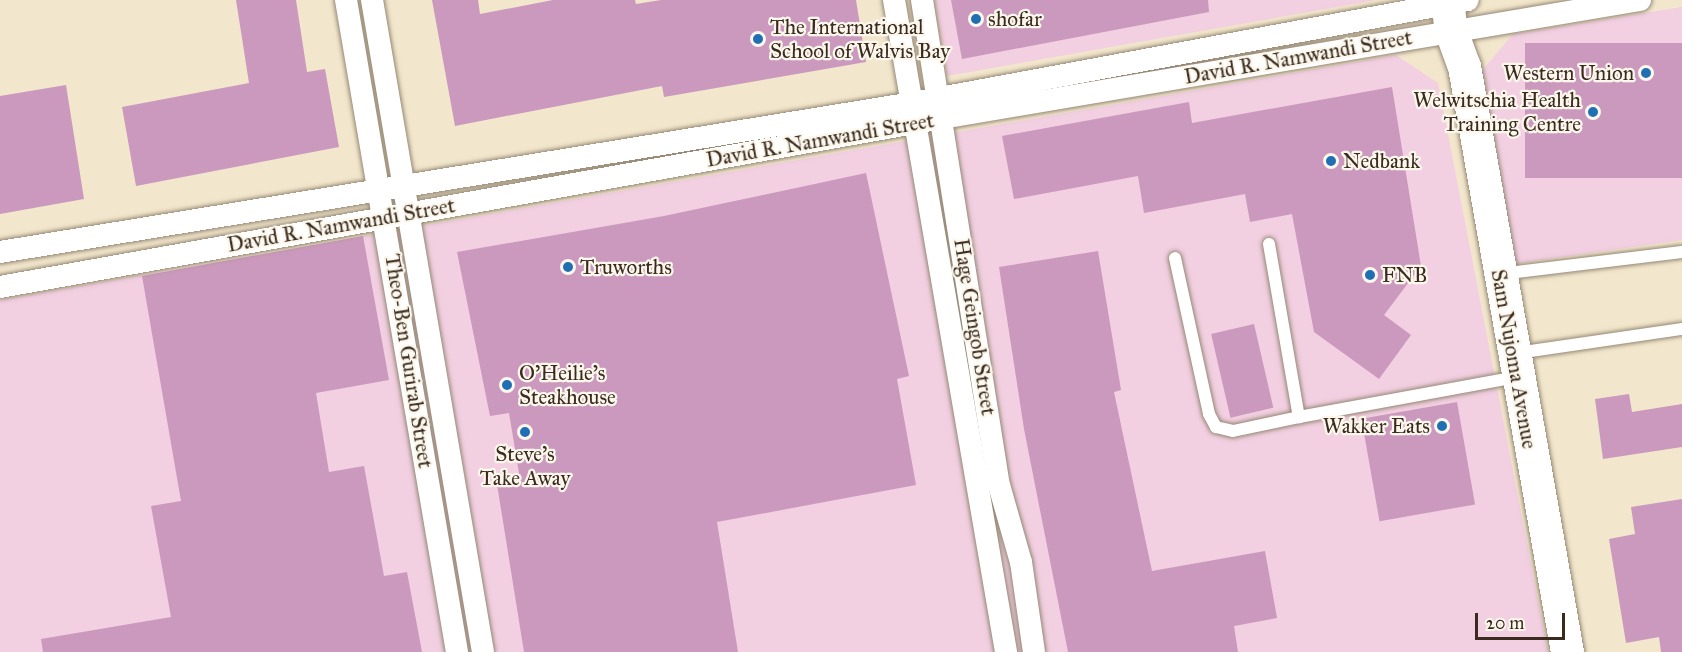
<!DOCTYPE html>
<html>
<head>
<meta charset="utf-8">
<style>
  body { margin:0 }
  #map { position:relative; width:1682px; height:652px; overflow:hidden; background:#f2e6cc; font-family:"IM FELL Great Primer",serif }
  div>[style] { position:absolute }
  .built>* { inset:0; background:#f2cfe1 }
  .building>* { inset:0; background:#cb99bd; transform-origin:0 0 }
  .roads { filter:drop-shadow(0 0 2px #968875) drop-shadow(0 0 2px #968875) }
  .lane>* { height:12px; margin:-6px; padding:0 6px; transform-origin:6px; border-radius:6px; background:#fff }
  .street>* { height:22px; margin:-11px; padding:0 11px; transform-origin:11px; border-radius:11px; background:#fff }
  .secondary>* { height:33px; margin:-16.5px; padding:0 16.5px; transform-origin:16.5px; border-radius:16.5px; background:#fff }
  .dots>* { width:16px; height:16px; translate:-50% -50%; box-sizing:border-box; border:3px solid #fbf7ec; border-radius:50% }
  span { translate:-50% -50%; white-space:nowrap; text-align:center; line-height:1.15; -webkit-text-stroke:4.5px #fbf7ec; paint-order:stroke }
  .poi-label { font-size:21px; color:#3b2a1e }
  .left { translate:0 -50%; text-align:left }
  .right { translate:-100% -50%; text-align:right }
  .street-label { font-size:21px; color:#3b2a1e }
  .scale { position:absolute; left:1475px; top:613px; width:90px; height:27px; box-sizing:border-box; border:3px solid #3b2a1e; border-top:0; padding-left:8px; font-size:18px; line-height:21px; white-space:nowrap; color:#3b2a1e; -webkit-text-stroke:4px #fbf7ec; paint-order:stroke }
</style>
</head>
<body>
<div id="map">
  <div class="built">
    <div style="clip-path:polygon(934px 0,1376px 0,947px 76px)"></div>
    <div style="clip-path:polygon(1682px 7px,1682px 240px,1508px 265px,1480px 73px,1513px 34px)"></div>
    <div style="clip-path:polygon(1396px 55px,1438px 83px,1548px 652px,0 652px,0 300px)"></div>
  </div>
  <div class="building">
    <div style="clip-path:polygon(236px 0,296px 0,307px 72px,325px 69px,339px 147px,136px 186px,122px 107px,249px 83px)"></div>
    <div style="clip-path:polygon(432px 0,478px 0,480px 14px,553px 0,635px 0,636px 4px,661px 0,856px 0,866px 62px,664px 97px,662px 86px,455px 126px)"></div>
    <div style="clip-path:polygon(951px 0,1208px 0,1209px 12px,962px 59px)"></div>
    <div style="left:1682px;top:43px;width:135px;height:157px;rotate:90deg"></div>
    <div style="clip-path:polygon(66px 85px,84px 199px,0 214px,0 96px)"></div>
    <div style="clip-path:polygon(1392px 87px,1421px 266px,1384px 315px,1411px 335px,1379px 379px,1314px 332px,1292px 214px,1250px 222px,1245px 194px,1144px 213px,1138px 176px,1014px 199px,1002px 136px,1189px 102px,1192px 123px)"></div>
    <div style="clip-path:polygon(866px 173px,909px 376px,897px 379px,916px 485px,717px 522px,738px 652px,524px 652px,496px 478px,519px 473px,509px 413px,490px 416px,457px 252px,664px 216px)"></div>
    <div style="clip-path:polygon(363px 236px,389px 380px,316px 393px,329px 472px,364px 466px,384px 576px,407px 572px,422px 652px,43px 652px,41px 639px,171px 617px,151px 506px,181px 501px,142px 276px)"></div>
    <div style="clip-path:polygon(1098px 251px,1121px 390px,1114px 392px,1152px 571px,1265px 551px,1277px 618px,1234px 626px,1238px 652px,1068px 652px,1024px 429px,999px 267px)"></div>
    <div style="left:1254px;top:324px;width:86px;height:44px;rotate:77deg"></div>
    <div style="clip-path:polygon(1629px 394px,1632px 412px,1682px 404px,1682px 447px,1603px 459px,1595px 399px)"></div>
    <div style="left:1457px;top:402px;width:104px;height:97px;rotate:80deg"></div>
    <div style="clip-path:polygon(1682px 499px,1682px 652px,1661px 652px,1659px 637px,1626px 643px,1609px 539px,1635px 534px,1631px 507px)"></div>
  </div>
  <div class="roads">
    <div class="lane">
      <div style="left:1269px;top:244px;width:176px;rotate:80.2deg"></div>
      <div style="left:1299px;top:417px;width:222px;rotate:-10.4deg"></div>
      <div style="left:1175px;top:258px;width:160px;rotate:77.7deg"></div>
      <div style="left:1209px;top:414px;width:15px;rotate:62deg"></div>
      <div style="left:1216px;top:427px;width:17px;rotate:13deg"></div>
      <div style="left:1233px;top:431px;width:67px;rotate:-12deg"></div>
      <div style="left:1500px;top:274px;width:183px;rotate:-6.9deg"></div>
      <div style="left:1517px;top:353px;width:167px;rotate:-8.3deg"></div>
    </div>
    <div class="street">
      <div style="left:346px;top:0;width:661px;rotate:80.34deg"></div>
      <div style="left:372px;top:0;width:661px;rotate:80.34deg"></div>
      <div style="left:894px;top:0;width:662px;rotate:80.25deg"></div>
      <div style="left:922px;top:0;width:491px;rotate:81deg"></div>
      <div style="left:999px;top:485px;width:80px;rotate:74.1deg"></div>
      <div style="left:1021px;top:562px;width:91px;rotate:81.8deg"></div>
      <div style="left:0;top:252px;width:925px;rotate:-9.27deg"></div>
      <div style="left:913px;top:103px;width:564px;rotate:-10.51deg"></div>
      <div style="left:0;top:287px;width:957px;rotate:-10.17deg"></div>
      <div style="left:942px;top:118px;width:708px;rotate:-9.6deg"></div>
    </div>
    <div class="secondary">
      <div style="left:1447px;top:0;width:31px;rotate:83deg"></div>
      <div style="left:1451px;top:31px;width:37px;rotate:70deg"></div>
      <div style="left:1464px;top:66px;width:595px;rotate:80.03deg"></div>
    </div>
  </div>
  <div class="dots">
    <div style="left:976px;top:19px;background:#1f6fb2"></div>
    <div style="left:758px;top:39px;background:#1f6fb2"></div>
    <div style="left:1646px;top:73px;background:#1f6fb2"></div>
    <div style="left:1593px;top:112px;background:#1f6fb2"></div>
    <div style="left:1331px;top:161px;background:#1f6fb2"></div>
    <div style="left:568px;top:267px;background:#1f6fb2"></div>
    <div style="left:1370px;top:275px;background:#1f6fb2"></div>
    <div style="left:507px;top:385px;background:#1f6fb2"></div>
    <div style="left:1442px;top:426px;background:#1f6fb2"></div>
    <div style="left:525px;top:432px;background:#1f6fb2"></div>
  </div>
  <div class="poi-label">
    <span class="left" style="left:988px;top:19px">shofar</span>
    <span class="left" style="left:770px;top:39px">The International<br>School of Walvis Bay</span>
    <span class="right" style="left:1634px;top:73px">Western Union</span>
    <span class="right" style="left:1581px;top:112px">Welwitschia Health<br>Training Centre</span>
    <span class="left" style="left:1343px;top:161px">Nedbank</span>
    <span class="left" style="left:580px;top:267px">Truworths</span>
    <span class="left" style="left:1382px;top:275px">FNB</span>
    <span class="left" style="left:519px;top:385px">O'Heilie's<br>Steakhouse</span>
    <span class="right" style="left:1430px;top:426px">Wakker Eats</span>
    <span style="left:525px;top:466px">Steve's<br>Take Away</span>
  </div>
  <div class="street-label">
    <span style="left:1298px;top:57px;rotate:-10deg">David R. Namwandi Street</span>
    <span style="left:820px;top:140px;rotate:-10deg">David R. Namwandi Street</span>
    <span style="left:341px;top:225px;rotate:-10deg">David R. Namwandi Street</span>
    <span style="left:975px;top:327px;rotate:81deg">Hage Geingob Street</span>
    <span style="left:1514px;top:359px;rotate:80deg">Sam Nujoma Avenue</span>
    <span style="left:409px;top:361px;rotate:81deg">Theo-Ben Gurirab Street</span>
  </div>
  <div class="scale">20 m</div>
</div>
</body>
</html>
